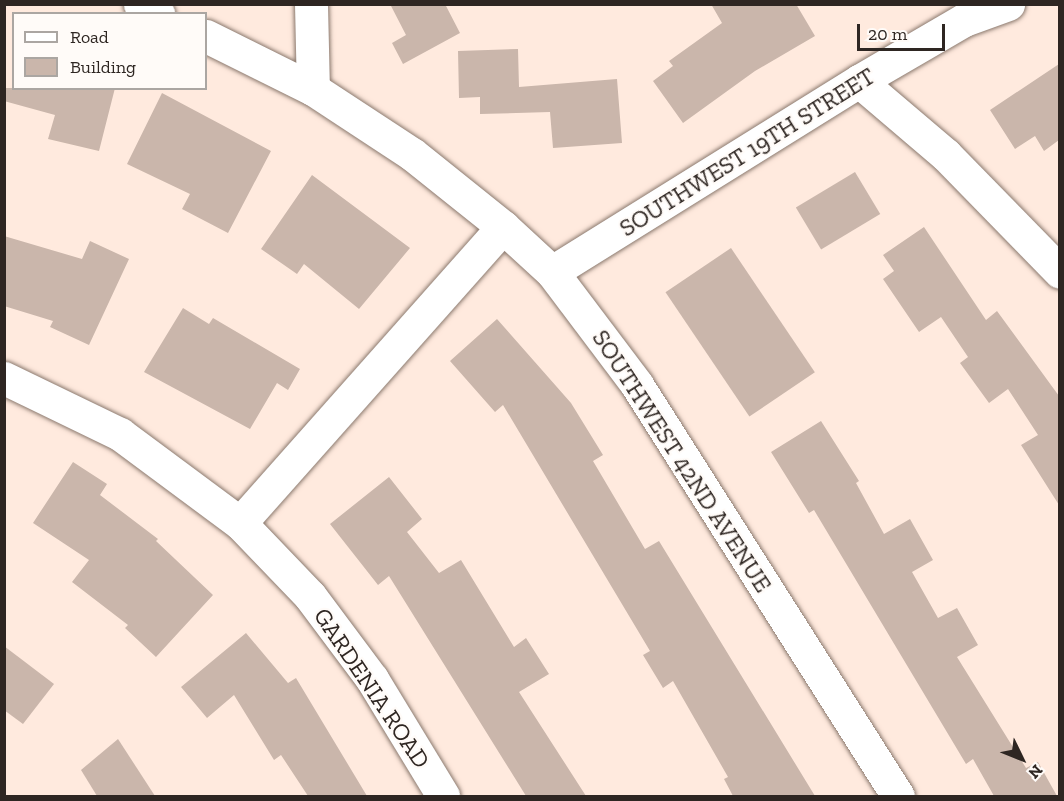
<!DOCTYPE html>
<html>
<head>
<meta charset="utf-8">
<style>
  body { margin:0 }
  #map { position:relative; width:1064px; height:801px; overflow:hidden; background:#ffeade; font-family:"Zilla Slab",serif }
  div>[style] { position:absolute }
  .building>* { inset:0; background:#cab6ab; transform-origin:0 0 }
  .roads { filter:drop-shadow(0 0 2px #8b796e) drop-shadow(0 0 2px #8b796e) }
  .minor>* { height:33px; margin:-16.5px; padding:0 16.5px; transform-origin:16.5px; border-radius:16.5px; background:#fff }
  span { translate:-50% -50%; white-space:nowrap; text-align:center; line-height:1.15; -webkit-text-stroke:4.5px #fffbf8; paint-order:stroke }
  .street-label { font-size:24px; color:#2e2622 }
  .frame { position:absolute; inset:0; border:6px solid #2e2622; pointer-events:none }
  .legend { position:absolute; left:12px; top:12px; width:195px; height:78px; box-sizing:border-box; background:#fffbf8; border:2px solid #aba6a2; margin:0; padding:8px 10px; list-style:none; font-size:18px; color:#2e2622 }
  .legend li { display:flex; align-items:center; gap:12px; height:30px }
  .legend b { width:30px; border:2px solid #aba6a2 }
  .north { position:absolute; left:992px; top:729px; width:60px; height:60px; -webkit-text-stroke:4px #fffbf8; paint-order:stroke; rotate:133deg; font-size:16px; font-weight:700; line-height:24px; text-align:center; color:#2e2622 }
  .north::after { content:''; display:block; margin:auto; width:21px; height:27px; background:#2e2622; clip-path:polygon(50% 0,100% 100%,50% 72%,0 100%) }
  .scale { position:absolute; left:857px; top:24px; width:88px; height:27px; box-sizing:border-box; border:3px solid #2e2622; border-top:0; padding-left:8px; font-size:18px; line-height:21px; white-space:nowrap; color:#2e2622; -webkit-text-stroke:4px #fffbf8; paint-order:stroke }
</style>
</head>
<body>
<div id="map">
  <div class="building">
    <div style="clip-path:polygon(390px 4px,445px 4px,460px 33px,403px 64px,392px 43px,406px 35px)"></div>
    <div style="clip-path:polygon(711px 4px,796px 4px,815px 36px,755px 71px,683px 123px,653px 81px,673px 66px,669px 61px,722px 23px)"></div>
    <div style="clip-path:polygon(518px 49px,519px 87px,617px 79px,622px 143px,553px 148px,550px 112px,480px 114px,480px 97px,459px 98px,458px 51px)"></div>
    <div style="clip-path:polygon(1059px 64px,1059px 140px,1044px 151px,1035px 136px,1015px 149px,990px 110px)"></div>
    <div style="clip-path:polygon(4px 88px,115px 88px,99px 151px,48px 139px,55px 115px,4px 101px)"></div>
    <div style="clip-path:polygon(162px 93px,271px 151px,228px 233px,182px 209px,190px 194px,127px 164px)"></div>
    <div style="left:855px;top:172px;width:49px;height:69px;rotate:59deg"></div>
    <div style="clip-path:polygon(312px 175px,410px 248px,359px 309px,304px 264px,297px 274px,261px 249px)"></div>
    <div style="clip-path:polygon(924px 227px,986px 320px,997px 311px,1059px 396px,1059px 505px,1021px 445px,1038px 435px,1008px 389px,989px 403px,960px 363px,968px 357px,941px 317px,919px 332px,883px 279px,894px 271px,883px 255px)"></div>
    <div style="clip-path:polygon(4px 236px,82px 259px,90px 241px,129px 259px,89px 345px,50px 327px,53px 321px,4px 306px)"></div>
    <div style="left:731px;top:248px;width:150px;height:79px;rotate:56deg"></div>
    <div style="clip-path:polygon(183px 308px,209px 324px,213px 318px,300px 369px,288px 390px,277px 383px,250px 429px,144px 372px)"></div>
    <div style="clip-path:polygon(497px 319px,571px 403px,603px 455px,593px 461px,645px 549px,659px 541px,815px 796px,733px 796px,724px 779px,728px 777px,673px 681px,663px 688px,643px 655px,650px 651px,503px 405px,495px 412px,450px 361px)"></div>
    <div style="clip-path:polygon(821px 421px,859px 481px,856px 483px,884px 534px,910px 519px,933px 560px,912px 572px,938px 618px,957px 608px,978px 645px,957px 657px,1026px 768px,1038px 762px,1057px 796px,994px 796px,973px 759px,966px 764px,814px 510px,809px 513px,771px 452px)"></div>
    <div style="clip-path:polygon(73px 462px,107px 484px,100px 495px,158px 539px,156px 541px,213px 595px,156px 657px,125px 628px,128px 625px,72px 582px,89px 560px,33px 523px)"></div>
    <div style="clip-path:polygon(389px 477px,422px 519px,407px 532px,439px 573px,461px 560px,514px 647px,526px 638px,549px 674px,519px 692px,586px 796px,526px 796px,389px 576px,378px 585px,330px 524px)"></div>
    <div style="clip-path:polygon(246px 633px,288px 683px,296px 678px,367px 796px,308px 796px,281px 755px,274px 760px,234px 695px,207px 718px,181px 687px)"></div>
    <div style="clip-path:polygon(4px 646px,54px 684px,23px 724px,4px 710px)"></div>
    <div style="clip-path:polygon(118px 739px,155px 796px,97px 796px,81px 770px)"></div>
  </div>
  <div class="roads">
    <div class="minor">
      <div style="left:140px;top:4px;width:21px;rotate:29deg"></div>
      <div style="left:311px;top:4px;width:85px;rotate:88.7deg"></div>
      <div style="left:206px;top:36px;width:119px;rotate:26.4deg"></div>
      <div style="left:313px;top:89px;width:118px;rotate:33.3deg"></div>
      <div style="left:412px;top:154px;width:117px;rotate:38.7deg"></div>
      <div style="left:503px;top:227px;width:67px;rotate:42.6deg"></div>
      <div style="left:552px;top:272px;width:141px;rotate:53deg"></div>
      <div style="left:637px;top:385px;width:487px;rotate:57.6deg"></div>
      <div style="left:859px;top:81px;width:114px;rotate:40.4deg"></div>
      <div style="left:946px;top:155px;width:163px;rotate:45.7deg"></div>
      <div style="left:552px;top:272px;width:362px;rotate:-31.9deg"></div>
      <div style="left:859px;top:81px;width:121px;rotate:-30.2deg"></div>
      <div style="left:964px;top:20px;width:47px;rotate:-20deg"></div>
      <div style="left:4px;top:378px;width:129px;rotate:25.8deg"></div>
      <div style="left:120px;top:434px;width:149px;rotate:36.6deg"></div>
      <div style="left:240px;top:523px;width:101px;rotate:46.2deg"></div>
      <div style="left:310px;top:596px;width:104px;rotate:53.2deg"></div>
      <div style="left:372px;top:679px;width:137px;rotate:58.7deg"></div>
      <div style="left:240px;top:523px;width:396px;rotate:-48.4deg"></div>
    </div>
  </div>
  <div class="street-label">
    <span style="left:747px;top:152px;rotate:-32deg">SOUTHWEST 19TH STREET</span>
    <span style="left:682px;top:461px;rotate:57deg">SOUTHWEST 42ND AVENUE</span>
    <span style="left:372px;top:688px;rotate:56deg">GARDENIA ROAD</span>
  </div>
  <div class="frame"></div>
  <ul class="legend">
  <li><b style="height:8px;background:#fff"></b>Road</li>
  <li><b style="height:16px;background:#cab6ab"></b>Building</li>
  </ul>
  <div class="north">N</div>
  <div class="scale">20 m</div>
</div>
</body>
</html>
